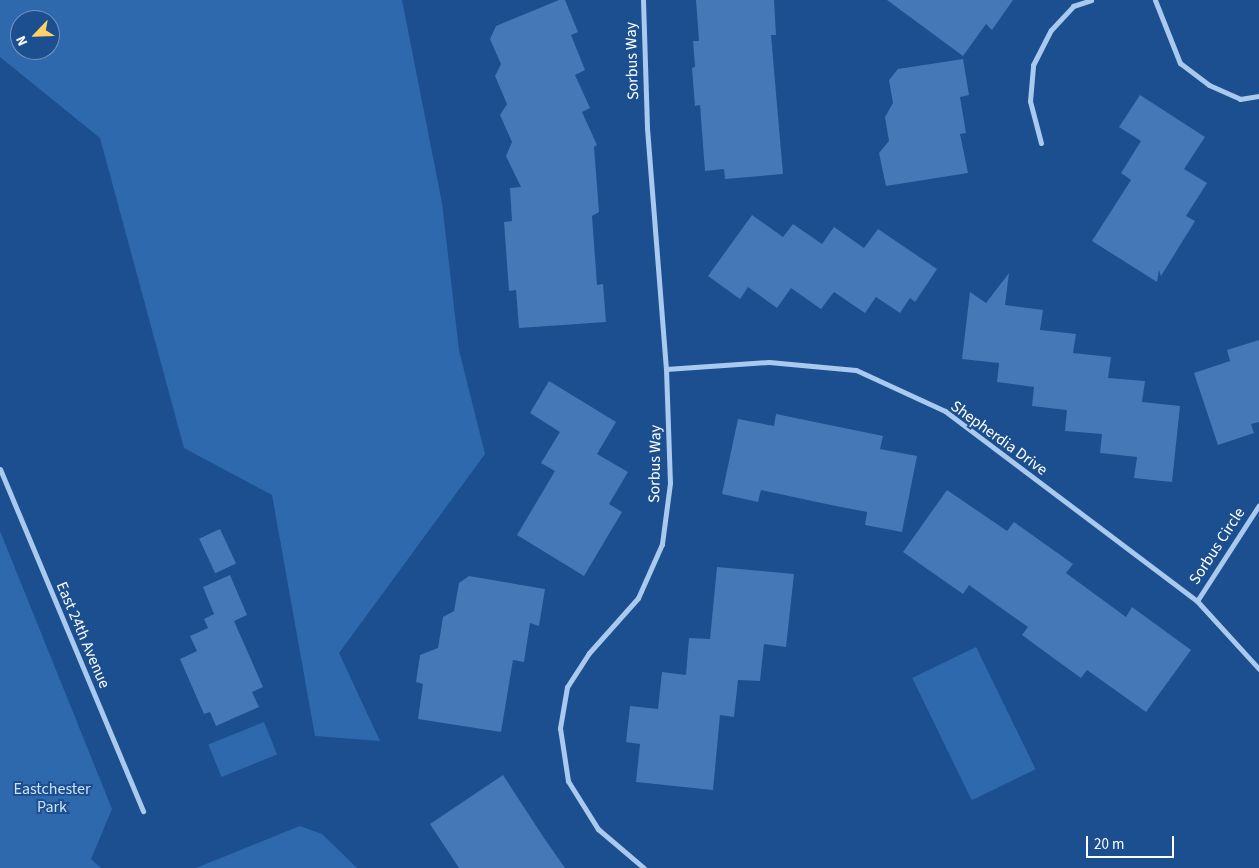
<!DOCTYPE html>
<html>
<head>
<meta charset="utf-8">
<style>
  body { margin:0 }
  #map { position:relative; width:1259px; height:868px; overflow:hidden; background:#1b4f8f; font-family:"Source Sans 3",sans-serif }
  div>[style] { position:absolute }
  .green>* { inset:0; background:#2e69ad; transform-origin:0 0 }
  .building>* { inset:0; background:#4478b7; transform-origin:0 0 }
  .street>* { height:5px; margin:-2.5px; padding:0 2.5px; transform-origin:2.5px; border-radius:2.5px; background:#a9c9ee }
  span { translate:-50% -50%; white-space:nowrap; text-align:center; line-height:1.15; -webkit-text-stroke:4px #1b4f8f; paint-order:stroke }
  .street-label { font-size:16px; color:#fff }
  .park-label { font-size:16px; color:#cfe3fa }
  .north { position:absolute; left:10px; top:10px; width:50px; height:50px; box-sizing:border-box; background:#1b4f8f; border:1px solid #7695bc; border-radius:50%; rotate:246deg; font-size:14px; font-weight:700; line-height:20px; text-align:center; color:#fff }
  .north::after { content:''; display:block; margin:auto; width:18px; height:22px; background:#ffd166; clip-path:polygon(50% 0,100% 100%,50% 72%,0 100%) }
  .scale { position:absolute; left:1086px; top:836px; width:88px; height:22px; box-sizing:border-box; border:2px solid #fff; border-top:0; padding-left:6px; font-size:15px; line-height:18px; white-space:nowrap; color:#fff; -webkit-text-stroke:4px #1b4f8f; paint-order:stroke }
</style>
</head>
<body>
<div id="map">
  <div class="green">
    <div style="clip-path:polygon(evenodd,0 0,402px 0,442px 203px,459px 350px,485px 454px,339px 653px,380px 741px,315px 736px,272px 495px,184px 448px,100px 138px,0 57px,0 0,20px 20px,50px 20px,50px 50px,20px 50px,20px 20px)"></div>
    <div style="clip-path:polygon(0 531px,112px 809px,91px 859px,101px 868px,0 868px)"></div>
    <div style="left:976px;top:647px;width:136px;height:71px;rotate:64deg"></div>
    <div style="left:264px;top:722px;width:35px;height:60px;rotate:68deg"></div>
    <div style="clip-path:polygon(300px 826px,322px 834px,357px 868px,196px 868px)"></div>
  </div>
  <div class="building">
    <div style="clip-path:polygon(559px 0,565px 0,578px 32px,571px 35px,585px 70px,575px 75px,590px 108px,582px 112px,597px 145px,594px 147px,599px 212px,592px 216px,597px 285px,603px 284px,606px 322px,519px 328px,516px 290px,509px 291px,504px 222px,512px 221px,510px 188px,521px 187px,506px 156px,512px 142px,500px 115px,507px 104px,495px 76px,501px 64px,490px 39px,496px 26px)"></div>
    <div style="clip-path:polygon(696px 0,774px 0,776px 35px,771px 35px,783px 174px,725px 179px,724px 169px,705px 171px,700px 105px,695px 106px,692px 68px,695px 67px,693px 41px,699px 41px)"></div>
    <div style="clip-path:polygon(887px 0,1013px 0,992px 30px,986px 24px,963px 56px)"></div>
    <div style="clip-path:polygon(963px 59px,969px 95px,960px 97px,966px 133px,960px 134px,968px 173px,886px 186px,879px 153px,889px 141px,885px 117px,893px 103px,889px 80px,898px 69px)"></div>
    <div style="clip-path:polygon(1140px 95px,1205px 137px,1184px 169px,1207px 183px,1186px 216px,1195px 221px,1161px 276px,1159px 270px,1157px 282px,1092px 241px,1131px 180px,1121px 173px,1141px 141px,1119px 127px)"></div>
    <div style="clip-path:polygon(752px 215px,783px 237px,793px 224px,822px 244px,834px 227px,864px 248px,878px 229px,937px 269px,915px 302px,910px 298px,900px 313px,876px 297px,865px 313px,834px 292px,821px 309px,791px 288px,777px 308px,748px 287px,740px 299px,708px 276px)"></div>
    <div style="clip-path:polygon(1009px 273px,1005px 305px,1043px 310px,1040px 330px,1076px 334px,1073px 353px,1111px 357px,1108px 378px,1145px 381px,1142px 402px,1180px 406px,1172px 482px,1134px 478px,1137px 457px,1100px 453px,1102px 434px,1065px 431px,1067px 410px,1032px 406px,1034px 387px,997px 382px,999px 363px,962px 359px,970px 292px,986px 303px)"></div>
    <div style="clip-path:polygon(1259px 340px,1259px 422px,1251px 424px,1254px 433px,1218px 445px,1194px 373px,1230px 361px,1227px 350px)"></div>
    <div style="clip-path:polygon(549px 381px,616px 422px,597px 454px,628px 472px,609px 504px,622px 512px,584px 576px,517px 535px,555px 471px,541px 463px,560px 432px,530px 413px)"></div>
    <div style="clip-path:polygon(776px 414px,883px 436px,880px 449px,917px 456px,902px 532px,865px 525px,867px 512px,831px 505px,761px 490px,758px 502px,722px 494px,738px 419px,774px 426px)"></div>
    <div style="clip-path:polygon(947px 490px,1007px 531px,1014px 522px,1073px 564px,1066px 573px,1126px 617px,1132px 607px,1191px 650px,1146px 712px,1087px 670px,1081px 678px,1052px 657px,1022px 635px,1028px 627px,969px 585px,963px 594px,903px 552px)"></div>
    <div style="left:220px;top:529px;width:38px;height:23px;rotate:65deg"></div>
    <div style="clip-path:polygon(717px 567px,794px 574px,786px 647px,764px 644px,760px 681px,738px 680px,734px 717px,720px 715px,713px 790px,636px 782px,640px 744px,626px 742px,630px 706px,658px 709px,662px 672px,686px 675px,689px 638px,710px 639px)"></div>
    <div style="clip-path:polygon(230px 575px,247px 615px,234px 621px,263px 687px,252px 692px,259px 707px,216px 726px,210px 712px,204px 714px,180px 659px,197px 651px,190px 636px,208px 628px,204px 619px,214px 614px,203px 587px)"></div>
    <div style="clip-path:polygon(469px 576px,545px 589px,539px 626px,530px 623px,524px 662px,513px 660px,501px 732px,418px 719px,423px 684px,416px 682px,420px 655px,438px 648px,443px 617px,454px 611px,459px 583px)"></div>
    <div style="clip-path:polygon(503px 775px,544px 838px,565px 868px,459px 868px,430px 824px)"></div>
  </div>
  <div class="street">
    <div style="left:643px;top:0;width:128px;rotate:88.2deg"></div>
    <div style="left:647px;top:128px;width:242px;rotate:85.5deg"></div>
    <div style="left:666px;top:369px;width:114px;rotate:88deg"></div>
    <div style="left:670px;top:483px;width:62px;rotate:97.5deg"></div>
    <div style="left:662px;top:544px;width:59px;rotate:114deg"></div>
    <div style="left:638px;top:598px;width:74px;rotate:131.7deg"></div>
    <div style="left:589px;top:653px;width:40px;rotate:122.9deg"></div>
    <div style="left:567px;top:687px;width:42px;rotate:99.7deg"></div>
    <div style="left:560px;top:728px;width:54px;rotate:81.4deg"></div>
    <div style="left:568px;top:781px;width:57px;rotate:58deg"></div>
    <div style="left:598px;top:829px;width:60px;rotate:40.3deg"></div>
    <div style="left:1155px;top:0;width:68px;rotate:68.4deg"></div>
    <div style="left:1180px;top:63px;width:36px;rotate:37deg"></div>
    <div style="left:1209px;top:85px;width:34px;rotate:24deg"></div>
    <div style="left:1240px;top:99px;width:19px;rotate:-9deg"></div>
    <div style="left:1041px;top:143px;width:43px;rotate:-104.7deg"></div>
    <div style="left:1030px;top:101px;width:36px;rotate:-85deg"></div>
    <div style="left:1033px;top:65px;width:39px;rotate:-63deg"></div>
    <div style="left:1051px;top:30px;width:33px;rotate:-47deg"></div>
    <div style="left:1073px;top:6px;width:19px;rotate:-18deg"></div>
    <div style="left:666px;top:369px;width:103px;rotate:-3.9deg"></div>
    <div style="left:769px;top:362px;width:87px;rotate:5.3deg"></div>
    <div style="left:856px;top:370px;width:98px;rotate:24.7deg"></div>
    <div style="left:945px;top:411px;width:316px;rotate:37deg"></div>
    <div style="left:1197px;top:601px;width:92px;rotate:47.6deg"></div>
    <div style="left:0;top:469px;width:371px;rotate:67.3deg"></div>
    <div style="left:1197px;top:601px;width:114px;rotate:-57.1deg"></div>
  </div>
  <div class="street-label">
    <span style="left:632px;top:61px;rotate:-92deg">Sorbus Way</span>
    <span style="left:999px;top:438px;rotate:36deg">Shepherdia Drive</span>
    <span style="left:655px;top:464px;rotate:-89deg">Sorbus Way</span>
    <span style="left:1217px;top:546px;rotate:-57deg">Sorbus Circle</span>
    <span style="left:83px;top:635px;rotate:67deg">East 24th Avenue</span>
  </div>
  <div class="park-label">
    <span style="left:52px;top:798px">Eastchester<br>Park</span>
  </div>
  <div class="north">N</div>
  <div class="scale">20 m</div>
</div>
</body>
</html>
